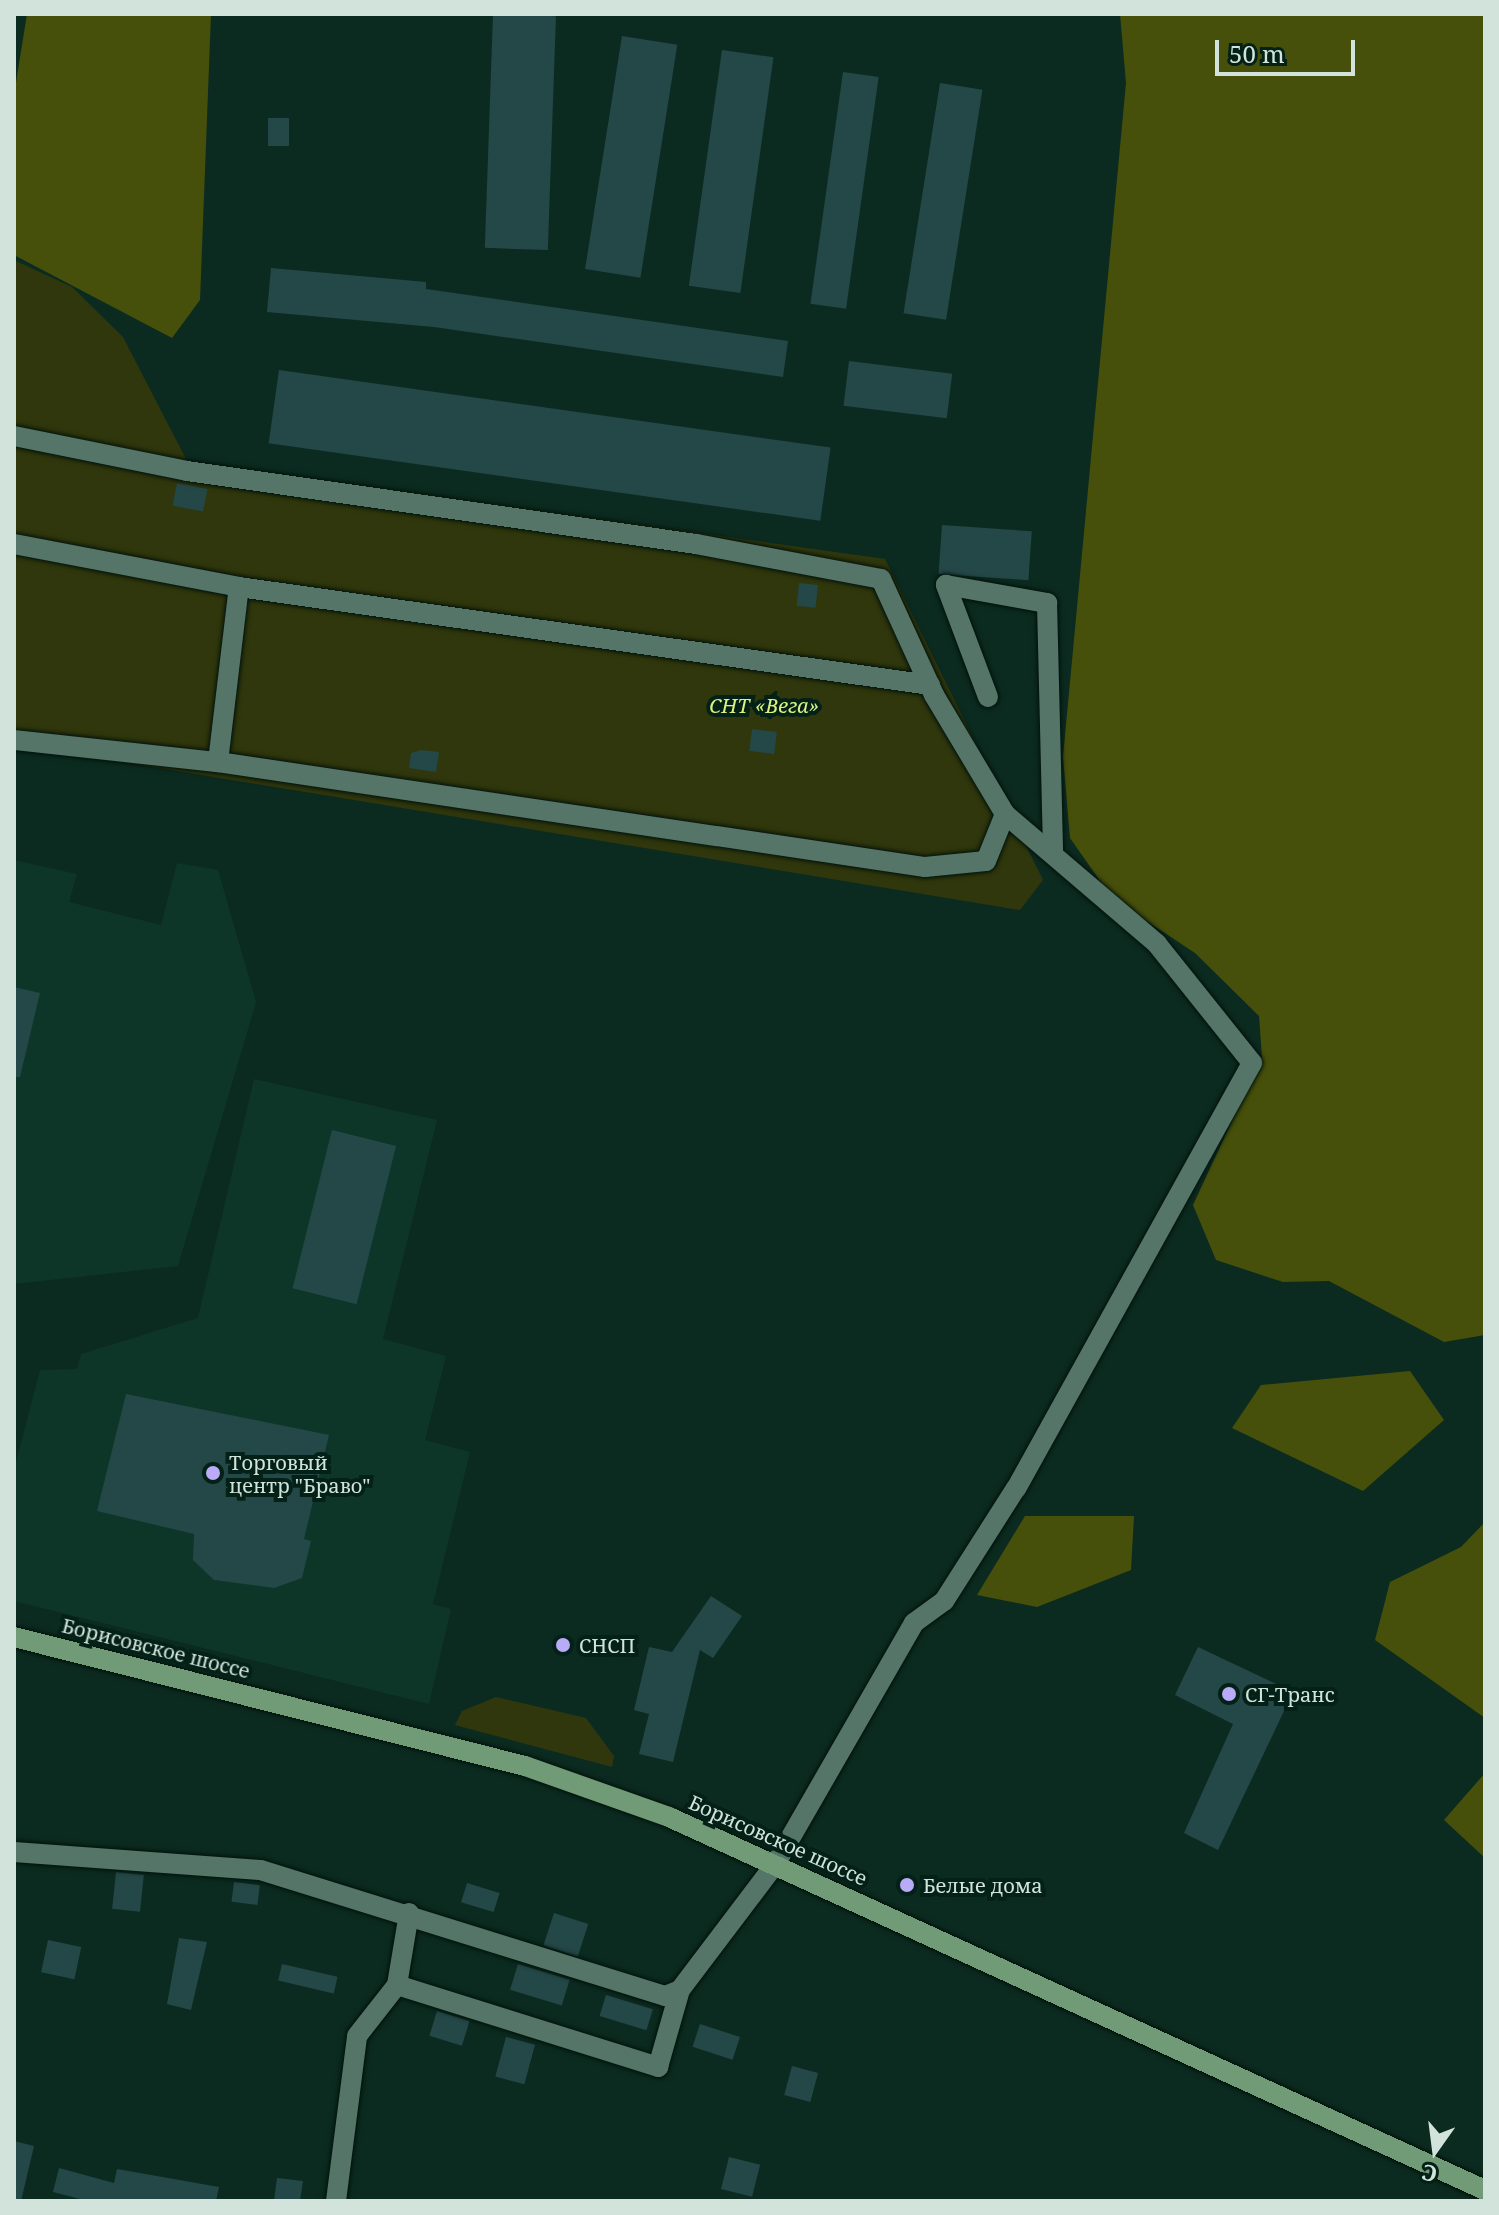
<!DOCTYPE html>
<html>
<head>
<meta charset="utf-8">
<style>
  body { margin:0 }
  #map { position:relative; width:1499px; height:2215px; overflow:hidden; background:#0c2b20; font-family:"Noto Serif",serif }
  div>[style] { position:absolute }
  .built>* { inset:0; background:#0d3628 }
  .green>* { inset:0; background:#30370c }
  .forest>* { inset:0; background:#47500a }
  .building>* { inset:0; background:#244847; transform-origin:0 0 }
  .roads { filter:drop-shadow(0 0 2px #00120b) drop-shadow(0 0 2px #00120b) }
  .street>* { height:20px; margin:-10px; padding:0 10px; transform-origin:10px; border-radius:10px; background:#567569 }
  .primary>* { height:20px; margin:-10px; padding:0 10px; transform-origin:10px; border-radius:10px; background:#719b76 }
  .dots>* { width:22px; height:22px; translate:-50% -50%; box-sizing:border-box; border:4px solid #032117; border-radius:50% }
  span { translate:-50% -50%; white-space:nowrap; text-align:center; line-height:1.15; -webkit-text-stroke:8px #032117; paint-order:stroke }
  .park-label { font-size:20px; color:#dcf17e; font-style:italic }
  .poi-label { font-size:20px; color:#d2e3db }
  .left { translate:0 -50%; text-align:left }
  .street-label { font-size:20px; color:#d2e3db }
  .frame { position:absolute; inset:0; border:16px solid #d2e3db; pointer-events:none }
  .north { position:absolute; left:1395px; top:2111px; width:80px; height:80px; -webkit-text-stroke:6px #032117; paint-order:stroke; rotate:194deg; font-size:22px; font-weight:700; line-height:32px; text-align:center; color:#d2e3db }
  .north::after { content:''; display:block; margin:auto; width:28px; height:36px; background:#d2e3db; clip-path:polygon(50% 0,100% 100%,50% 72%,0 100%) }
  .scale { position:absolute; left:1215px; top:40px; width:140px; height:36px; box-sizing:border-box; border:4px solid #d2e3db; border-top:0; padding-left:10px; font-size:24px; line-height:28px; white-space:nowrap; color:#d2e3db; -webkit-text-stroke:6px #032117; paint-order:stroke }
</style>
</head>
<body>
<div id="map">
  <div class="built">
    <div style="clip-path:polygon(14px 860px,77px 874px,69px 902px,161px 925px,177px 863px,218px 870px,256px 1002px,178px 1266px,14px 1284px)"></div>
    <div style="clip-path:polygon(254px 1079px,437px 1120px,383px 1339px,446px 1356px,425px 1440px,470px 1452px,433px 1604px,451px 1609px,429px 1704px,14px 1601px,14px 1470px,40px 1370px,77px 1369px,81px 1354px,198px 1318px)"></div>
  </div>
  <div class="green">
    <div style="clip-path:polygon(14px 260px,72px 287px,123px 337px,187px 461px,885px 559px,1043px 880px,1020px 910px,14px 744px)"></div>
    <div style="clip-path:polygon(496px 1697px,586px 1718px,614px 1756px,612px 1767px,455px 1725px,462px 1711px)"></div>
  </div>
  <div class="forest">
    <div style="clip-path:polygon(27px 14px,211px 14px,200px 300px,172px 338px,14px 255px,14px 95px)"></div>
    <div style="clip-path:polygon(1120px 14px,1485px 14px,1485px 1335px,1444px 1342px,1329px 1281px,1283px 1282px,1216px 1260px,1193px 1205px,1262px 1057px,1259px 1016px,1195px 953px,1112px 898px,1070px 838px,1063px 757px,1126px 83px)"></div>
    <div style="clip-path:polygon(1410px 1371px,1444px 1420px,1363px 1491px,1232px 1428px,1261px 1385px)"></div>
    <div style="clip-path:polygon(1025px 1516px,1134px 1516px,1131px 1570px,1037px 1607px,977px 1595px)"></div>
    <div style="clip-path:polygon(1485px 1522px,1485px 1718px,1375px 1640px,1390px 1582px,1461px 1547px)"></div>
    <div style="clip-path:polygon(1485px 1773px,1485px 1858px,1444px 1820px)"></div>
  </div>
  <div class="building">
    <div style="left:493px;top:14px;width:63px;height:234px;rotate:2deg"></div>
    <div style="left:622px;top:36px;width:56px;height:236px;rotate:9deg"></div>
    <div style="left:722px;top:50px;width:52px;height:238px;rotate:8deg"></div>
    <div style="left:843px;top:72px;width:36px;height:234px;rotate:8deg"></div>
    <div style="left:940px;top:83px;width:43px;height:233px;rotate:9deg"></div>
    <div style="left:268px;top:118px;width:21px;height:28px"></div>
    <div style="clip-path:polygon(271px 268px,426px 282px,426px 289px,788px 341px,783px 377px,434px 327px,267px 312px)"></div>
    <div style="left:849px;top:361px;width:104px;height:45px;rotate:7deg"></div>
    <div style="left:279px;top:370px;width:557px;height:74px;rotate:8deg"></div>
    <div style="left:177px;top:483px;width:31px;height:23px;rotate:11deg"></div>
    <div style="left:942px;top:525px;width:90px;height:49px;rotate:4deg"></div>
    <div style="left:799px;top:583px;width:19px;height:23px;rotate:6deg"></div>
    <div style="left:752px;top:729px;width:25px;height:22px;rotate:7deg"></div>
    <div style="clip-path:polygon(421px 750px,439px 752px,436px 772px,409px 768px,411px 753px)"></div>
    <div style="clip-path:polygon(14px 987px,40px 993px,20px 1077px,14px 1077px)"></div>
    <div style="left:332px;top:1130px;width:66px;height:163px;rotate:14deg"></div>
    <div style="clip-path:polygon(126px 1394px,329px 1435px,304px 1539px,311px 1541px,302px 1578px,274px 1588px,214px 1580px,193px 1560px,194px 1534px,97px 1511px)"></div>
    <div style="clip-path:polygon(711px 1596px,742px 1616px,713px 1658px,700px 1650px,673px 1762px,639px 1754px,649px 1714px,634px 1710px,649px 1647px,672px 1652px)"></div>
    <div style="clip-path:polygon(1198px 1647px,1293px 1692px,1218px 1850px,1184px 1833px,1233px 1724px,1175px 1695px)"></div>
    <div style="left:116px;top:1872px;width:28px;height:37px;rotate:6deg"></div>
    <div style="left:234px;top:1882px;width:26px;height:20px;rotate:7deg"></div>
    <div style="left:467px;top:1883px;width:34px;height:20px;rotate:17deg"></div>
    <div style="left:554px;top:1913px;width:36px;height:34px;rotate:18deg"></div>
    <div style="clip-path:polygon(179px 1938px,207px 1942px,191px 2010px,167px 2004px)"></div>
    <div style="left:48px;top:1940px;width:34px;height:33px;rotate:12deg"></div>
    <div style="left:282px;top:1964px;width:57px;height:17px;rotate:13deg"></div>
    <div style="left:518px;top:1964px;width:54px;height:27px;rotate:17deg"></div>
    <div style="left:606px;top:1995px;width:49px;height:22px;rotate:17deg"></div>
    <div style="left:437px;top:2011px;width:34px;height:26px;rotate:17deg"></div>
    <div style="left:700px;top:2024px;width:42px;height:24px;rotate:18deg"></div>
    <div style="left:506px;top:2037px;width:30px;height:41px;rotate:15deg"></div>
    <div style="left:792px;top:2066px;width:27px;height:30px;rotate:15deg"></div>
    <div style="clip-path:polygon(14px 2141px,34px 2146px,21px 2201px,14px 2201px)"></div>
    <div style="left:729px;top:2157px;width:32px;height:33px;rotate:14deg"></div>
    <div style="clip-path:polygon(59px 2168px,114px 2183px,117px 2169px,219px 2187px,216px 2201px,88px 2201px,53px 2192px)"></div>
    <div style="clip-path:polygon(277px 2178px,303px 2181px,300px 2201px,274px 2201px)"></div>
  </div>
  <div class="roads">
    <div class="street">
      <div style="left:14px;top:436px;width:177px;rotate:11.4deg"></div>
      <div style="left:187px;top:471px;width:514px;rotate:8.16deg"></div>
      <div style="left:696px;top:544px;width:188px;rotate:10.7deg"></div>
      <div style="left:881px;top:579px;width:128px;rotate:65.4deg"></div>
      <div style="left:934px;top:695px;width:139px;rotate:59.2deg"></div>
      <div style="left:1005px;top:814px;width:200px;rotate:40.5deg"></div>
      <div style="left:1157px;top:944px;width:152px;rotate:51.4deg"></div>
      <div style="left:1252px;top:1063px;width:486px;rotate:119deg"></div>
      <div style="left:1016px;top:1488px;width:134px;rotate:122.5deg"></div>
      <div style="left:944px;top:1601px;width:37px;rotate:144deg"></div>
      <div style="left:914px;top:1623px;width:277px;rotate:119.9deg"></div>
      <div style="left:776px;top:1863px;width:159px;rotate:127.1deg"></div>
      <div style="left:680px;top:1990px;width:16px;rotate:158deg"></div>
      <div style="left:665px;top:1996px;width:424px;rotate:-162.7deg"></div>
      <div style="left:260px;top:1870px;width:247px;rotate:-175.8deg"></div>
      <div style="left:14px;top:544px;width:229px;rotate:10.8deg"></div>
      <div style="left:239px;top:587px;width:698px;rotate:8.07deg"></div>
      <div style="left:988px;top:697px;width:120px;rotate:-110.6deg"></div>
      <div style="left:946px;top:585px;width:103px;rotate:10.1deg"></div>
      <div style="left:1047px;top:603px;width:249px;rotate:88.6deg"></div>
      <div style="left:14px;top:740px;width:205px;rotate:6.2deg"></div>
      <div style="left:218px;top:762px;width:715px;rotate:8.45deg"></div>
      <div style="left:925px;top:867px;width:61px;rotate:-5.6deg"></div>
      <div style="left:986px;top:861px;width:51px;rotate:-68deg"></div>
      <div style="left:218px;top:762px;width:176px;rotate:-83.2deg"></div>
      <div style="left:397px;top:1985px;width:274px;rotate:17.4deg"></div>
      <div style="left:658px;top:2067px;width:80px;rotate:-74.1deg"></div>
      <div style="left:336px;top:2201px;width:166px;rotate:-82.7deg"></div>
      <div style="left:357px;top:2036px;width:65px;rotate:-51.9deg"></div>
      <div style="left:397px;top:1985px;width:73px;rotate:-80.5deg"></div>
    </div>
    <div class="primary">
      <div style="left:14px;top:1637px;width:527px;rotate:14.17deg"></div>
      <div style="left:525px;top:1766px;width:153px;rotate:19.5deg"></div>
      <div style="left:669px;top:1817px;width:897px;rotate:24.57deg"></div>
    </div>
  </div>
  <div class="dots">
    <div style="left:213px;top:1473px;background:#b9abf7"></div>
    <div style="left:563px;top:1645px;background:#b9abf7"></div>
    <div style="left:1229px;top:1694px;background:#b9abf7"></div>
    <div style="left:907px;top:1885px;background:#b9abf7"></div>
  </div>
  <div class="park-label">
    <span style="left:764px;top:705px">СНТ «Вега»</span>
  </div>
  <div class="poi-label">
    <span class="left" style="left:229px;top:1474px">Торговый<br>центр "Браво"</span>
    <span class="left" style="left:579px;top:1645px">СНСП</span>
    <span class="left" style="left:1245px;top:1694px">СГ-Транс</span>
    <span class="left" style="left:923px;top:1885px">Белые дома</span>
  </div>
  <div class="street-label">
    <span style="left:156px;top:1648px;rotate:14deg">Борисовское шоссе</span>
    <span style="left:778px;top:1840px;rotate:24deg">Борисовское шоссе</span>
  </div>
  <div class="frame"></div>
  <div class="north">С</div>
  <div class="scale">50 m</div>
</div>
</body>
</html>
